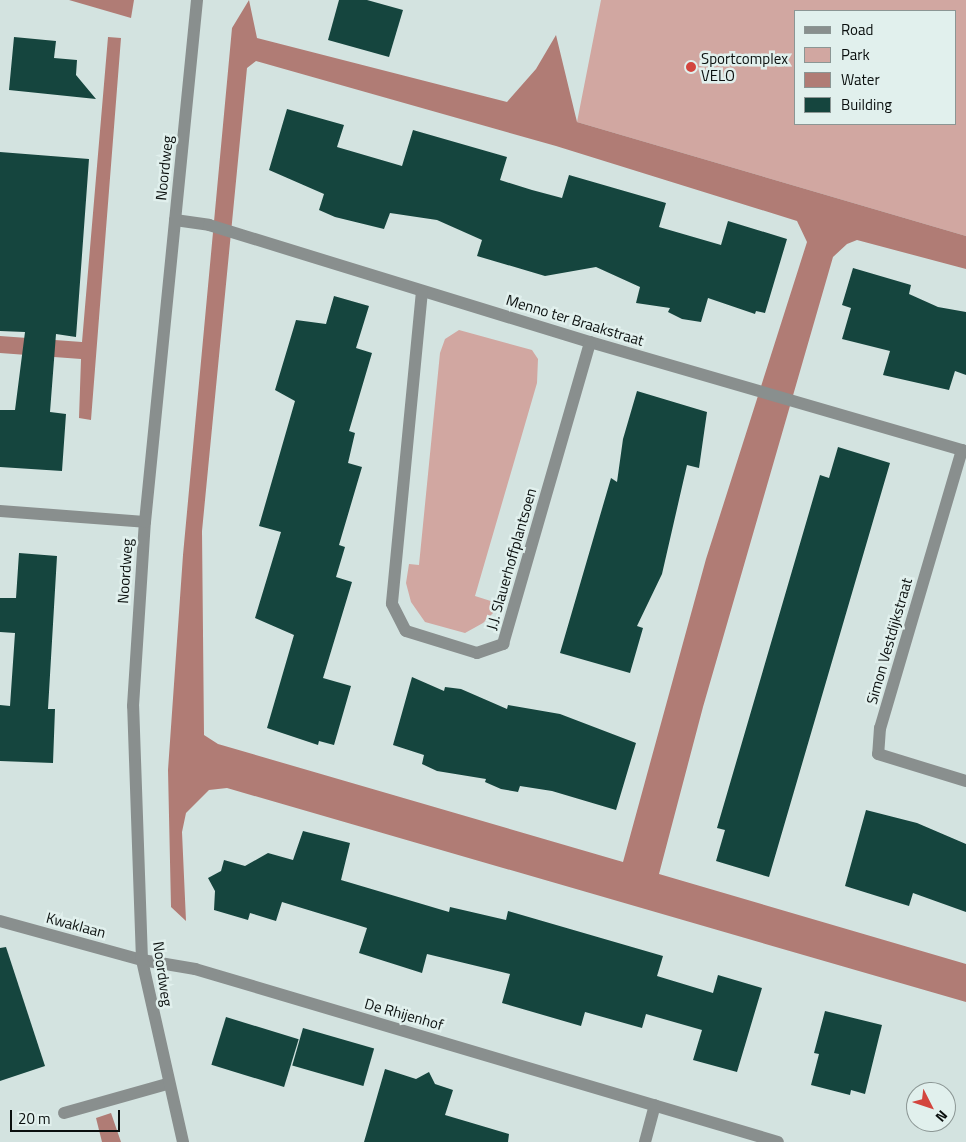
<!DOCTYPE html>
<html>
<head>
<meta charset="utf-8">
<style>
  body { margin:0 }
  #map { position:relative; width:966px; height:1142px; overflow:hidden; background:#d3e3e0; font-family:"Titillium Web",sans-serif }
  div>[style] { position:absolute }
  .green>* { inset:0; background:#d1a7a1 }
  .water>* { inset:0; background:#b07c75 }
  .building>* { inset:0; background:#15453e; transform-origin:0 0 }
  .service>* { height:12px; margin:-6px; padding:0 6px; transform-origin:6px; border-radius:6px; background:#898f8e }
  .minor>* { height:12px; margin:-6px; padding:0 6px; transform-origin:6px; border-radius:6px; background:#898f8e }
  .tertiary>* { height:12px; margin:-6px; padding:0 6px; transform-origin:6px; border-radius:6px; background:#898f8e }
  .dots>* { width:14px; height:14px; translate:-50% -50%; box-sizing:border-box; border:2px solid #e1f0ed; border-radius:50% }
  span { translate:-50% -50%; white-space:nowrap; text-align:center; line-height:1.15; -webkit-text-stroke:5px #e1f0ed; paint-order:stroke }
  .poi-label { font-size:15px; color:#0a0f0e }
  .left { translate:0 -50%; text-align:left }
  .street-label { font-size:15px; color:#0a0f0e }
  .legend { position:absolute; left:794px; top:10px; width:162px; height:115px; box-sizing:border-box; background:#e1f0ed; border:1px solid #8b9694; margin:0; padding:6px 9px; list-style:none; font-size:15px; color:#0a0f0e }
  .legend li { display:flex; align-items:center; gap:10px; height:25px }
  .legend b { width:25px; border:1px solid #8b9694 }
  .north { position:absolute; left:906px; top:1082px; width:50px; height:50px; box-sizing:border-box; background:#e1f0ed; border:1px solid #8b9694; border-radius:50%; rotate:131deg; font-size:14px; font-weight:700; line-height:20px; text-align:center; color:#0a0f0e }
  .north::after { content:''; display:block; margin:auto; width:18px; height:22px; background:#d3453e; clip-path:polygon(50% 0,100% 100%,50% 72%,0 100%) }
  .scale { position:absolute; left:10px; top:1110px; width:110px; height:22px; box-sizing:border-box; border:2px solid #0a0f0e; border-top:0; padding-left:6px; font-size:15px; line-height:18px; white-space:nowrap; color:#0a0f0e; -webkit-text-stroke:4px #e1f0ed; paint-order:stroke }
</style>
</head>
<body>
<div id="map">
  <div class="green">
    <div style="clip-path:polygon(evenodd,601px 0,966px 0,966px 236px,577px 122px,601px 0,795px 11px,955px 11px,955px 124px,795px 124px,795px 11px)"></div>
    <div style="clip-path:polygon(459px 330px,532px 350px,538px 359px,537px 383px,475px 596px,497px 603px,496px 610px,483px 623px,465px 633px,425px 622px,411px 602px,406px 583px,409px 564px,419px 565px,440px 353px,445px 339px)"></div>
  </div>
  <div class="water">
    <div style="clip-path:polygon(69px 0,134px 0,131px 18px)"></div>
    <div style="clip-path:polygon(evenodd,249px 0,257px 38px,507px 102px,536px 69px,556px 35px,577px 122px,966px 236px,966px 269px,857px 240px,847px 244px,833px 257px,703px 707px,659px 874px,966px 964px,966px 1002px,227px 788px,209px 790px,186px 813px,182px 832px,186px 921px,171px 907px,168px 770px,183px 555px,232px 28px,249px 0,256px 61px,556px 146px,797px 221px,807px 242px,706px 559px,623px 862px,218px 744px,204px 735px,202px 531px,247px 68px,256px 61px)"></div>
    <div style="clip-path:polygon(108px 37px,121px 38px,91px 420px,79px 418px,81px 359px,0 353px,0 336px,82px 342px)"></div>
    <div style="clip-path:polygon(111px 1113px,121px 1142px,102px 1142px,96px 1118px)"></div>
  </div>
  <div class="building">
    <div style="clip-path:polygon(339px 0,367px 0,403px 10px,389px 57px,328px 40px)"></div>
    <div style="clip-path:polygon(14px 37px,56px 41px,54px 58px,77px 60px,76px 75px,96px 99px,9px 90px)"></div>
    <div style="clip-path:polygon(287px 109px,344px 125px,337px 147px,402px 166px,413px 130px,507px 157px,500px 180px,532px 190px,562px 198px,569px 175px,666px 203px,659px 227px,721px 245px,728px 221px,787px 239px,765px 313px,756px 311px,755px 314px,708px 298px,701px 322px,682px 319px,668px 312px,670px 308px,636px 303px,640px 287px,596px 267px,545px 276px,477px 256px,482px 240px,437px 220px,390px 213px,384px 229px,335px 217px,319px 210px,324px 194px,269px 170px)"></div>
    <div style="clip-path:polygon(0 152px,89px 159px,76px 337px,56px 334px,50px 412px,66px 414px,62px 471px,0 467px,0 410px,15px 410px,25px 332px,0 331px)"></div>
    <div style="clip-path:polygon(853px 268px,911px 285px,909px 294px,938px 307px,966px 312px,966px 375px,955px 371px,949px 390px,883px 375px,890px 351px,842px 339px,851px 308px,842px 305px)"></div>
    <div style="clip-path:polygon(334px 296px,369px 306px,356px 348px,372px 353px,349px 431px,355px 433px,348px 463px,362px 467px,339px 545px,345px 547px,336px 577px,352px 582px,323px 678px,351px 686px,334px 745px,319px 741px,318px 745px,267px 728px,294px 635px,255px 618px,281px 532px,259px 526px,295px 401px,275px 390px,296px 320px,326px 324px)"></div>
    <div style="clip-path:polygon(637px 391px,707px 412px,699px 468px,687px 465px,662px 574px,637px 626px,643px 628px,630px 673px,560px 653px,611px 478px,617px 482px,623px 439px)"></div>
    <div style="clip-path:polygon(838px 447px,890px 463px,769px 877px,716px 861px,725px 830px,717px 828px,820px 475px,829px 478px)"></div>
    <div style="clip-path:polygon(19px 553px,57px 556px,48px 709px,55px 709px,53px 763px,0 761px,0 705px,10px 706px,15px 633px,0 632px,0 598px,16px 598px)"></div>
    <div style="clip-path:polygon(412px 677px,444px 691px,445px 687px,461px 689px,507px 709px,508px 705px,560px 714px,636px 743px,616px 810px,552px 791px,520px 786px,518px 792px,501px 789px,485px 782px,486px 779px,437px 771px,422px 764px,424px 755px,393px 745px)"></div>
    <div style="clip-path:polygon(866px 810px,917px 823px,966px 844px,966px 912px,913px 893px,909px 906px,845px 886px)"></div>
    <div style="clip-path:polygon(303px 831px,350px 843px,341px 880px,449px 912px,450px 907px,506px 920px,508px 911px,663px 956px,657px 976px,713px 993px,718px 975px,762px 988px,737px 1072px,693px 1060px,702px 1030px,646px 1014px,642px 1028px,585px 1012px,581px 1026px,502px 1003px,510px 974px,427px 954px,422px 973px,359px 953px,367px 928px,351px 923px,282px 902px,276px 921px,250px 913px,248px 920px,214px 910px,215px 891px,208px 878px,221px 871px,224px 860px,245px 866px,268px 853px,293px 860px)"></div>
    <div style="clip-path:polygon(6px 947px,45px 1066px,0 1081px,0 948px)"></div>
    <div style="clip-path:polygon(825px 1011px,882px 1025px,865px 1094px,851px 1090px,850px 1095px,811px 1085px,819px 1054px,814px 1053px)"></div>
    <div style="left:226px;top:1017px;width:76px;height:50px;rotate:17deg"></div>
    <div style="left:303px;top:1028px;width:74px;height:39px;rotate:16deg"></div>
    <div style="clip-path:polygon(385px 1069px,416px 1079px,429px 1072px,435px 1084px,453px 1090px,445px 1115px,509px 1134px,508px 1142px,364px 1142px)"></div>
  </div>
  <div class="service">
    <div style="left:64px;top:1113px;width:107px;rotate:-15.7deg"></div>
  </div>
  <div class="minor">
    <div style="left:175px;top:220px;width:34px;rotate:8deg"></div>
    <div style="left:209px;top:225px;width:399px;rotate:17.1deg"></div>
    <div style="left:590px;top:342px;width:391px;rotate:16.2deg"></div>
    <div style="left:422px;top:291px;width:314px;rotate:95.5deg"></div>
    <div style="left:392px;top:604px;width:30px;rotate:63deg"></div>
    <div style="left:406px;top:631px;width:74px;rotate:17.2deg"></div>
    <div style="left:477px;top:653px;width:28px;rotate:-19deg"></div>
    <div style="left:503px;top:644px;width:314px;rotate:-73.9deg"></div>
    <div style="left:962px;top:450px;width:290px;rotate:106.4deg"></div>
    <div style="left:880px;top:728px;width:26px;rotate:94deg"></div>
    <div style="left:878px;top:754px;width:92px;rotate:17.1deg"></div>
    <div style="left:0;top:511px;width:145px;rotate:4.3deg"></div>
    <div style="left:0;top:921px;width:147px;rotate:15.4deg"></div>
    <div style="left:142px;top:960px;width:54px;rotate:9.6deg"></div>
    <div style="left:195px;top:969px;width:608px;rotate:16.53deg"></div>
    <div style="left:645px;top:1142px;width:38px;rotate:-75deg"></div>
  </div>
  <div class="tertiary">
    <div style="left:183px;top:1142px;width:187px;rotate:-102.7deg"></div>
    <div style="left:142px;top:960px;width:254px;rotate:-92deg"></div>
    <div style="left:133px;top:706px;width:184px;rotate:-86.3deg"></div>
    <div style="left:145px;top:522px;width:525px;rotate:-84.31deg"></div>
  </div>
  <div class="dots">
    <div style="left:691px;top:67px;background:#d3453e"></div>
  </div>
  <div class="poi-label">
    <span class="left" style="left:701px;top:67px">Sportcomplex<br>VELO</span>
  </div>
  <div class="street-label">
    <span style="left:164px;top:168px;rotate:-84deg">Noordweg</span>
    <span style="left:575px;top:320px;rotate:17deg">Menno ter Braakstraat</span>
    <span style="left:511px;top:559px;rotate:-74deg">J.J. Slauerhoffplantsoen</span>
    <span style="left:125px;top:571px;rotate:-86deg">Noordweg</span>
    <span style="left:889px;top:641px;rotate:-74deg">Simon Vestdijkstraat</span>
    <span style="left:76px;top:925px;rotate:15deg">Kwaklaan</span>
    <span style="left:163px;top:974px;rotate:82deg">Noordweg</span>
    <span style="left:404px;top:1014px;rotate:16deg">De Rhijenhof</span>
  </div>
  <ul class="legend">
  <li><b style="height:6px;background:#898f8e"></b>Road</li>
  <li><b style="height:14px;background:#d1a7a1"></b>Park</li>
  <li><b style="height:14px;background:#b07c75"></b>Water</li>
  <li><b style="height:14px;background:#15453e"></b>Building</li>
  </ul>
  <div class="north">N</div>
  <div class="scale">20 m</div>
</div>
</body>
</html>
